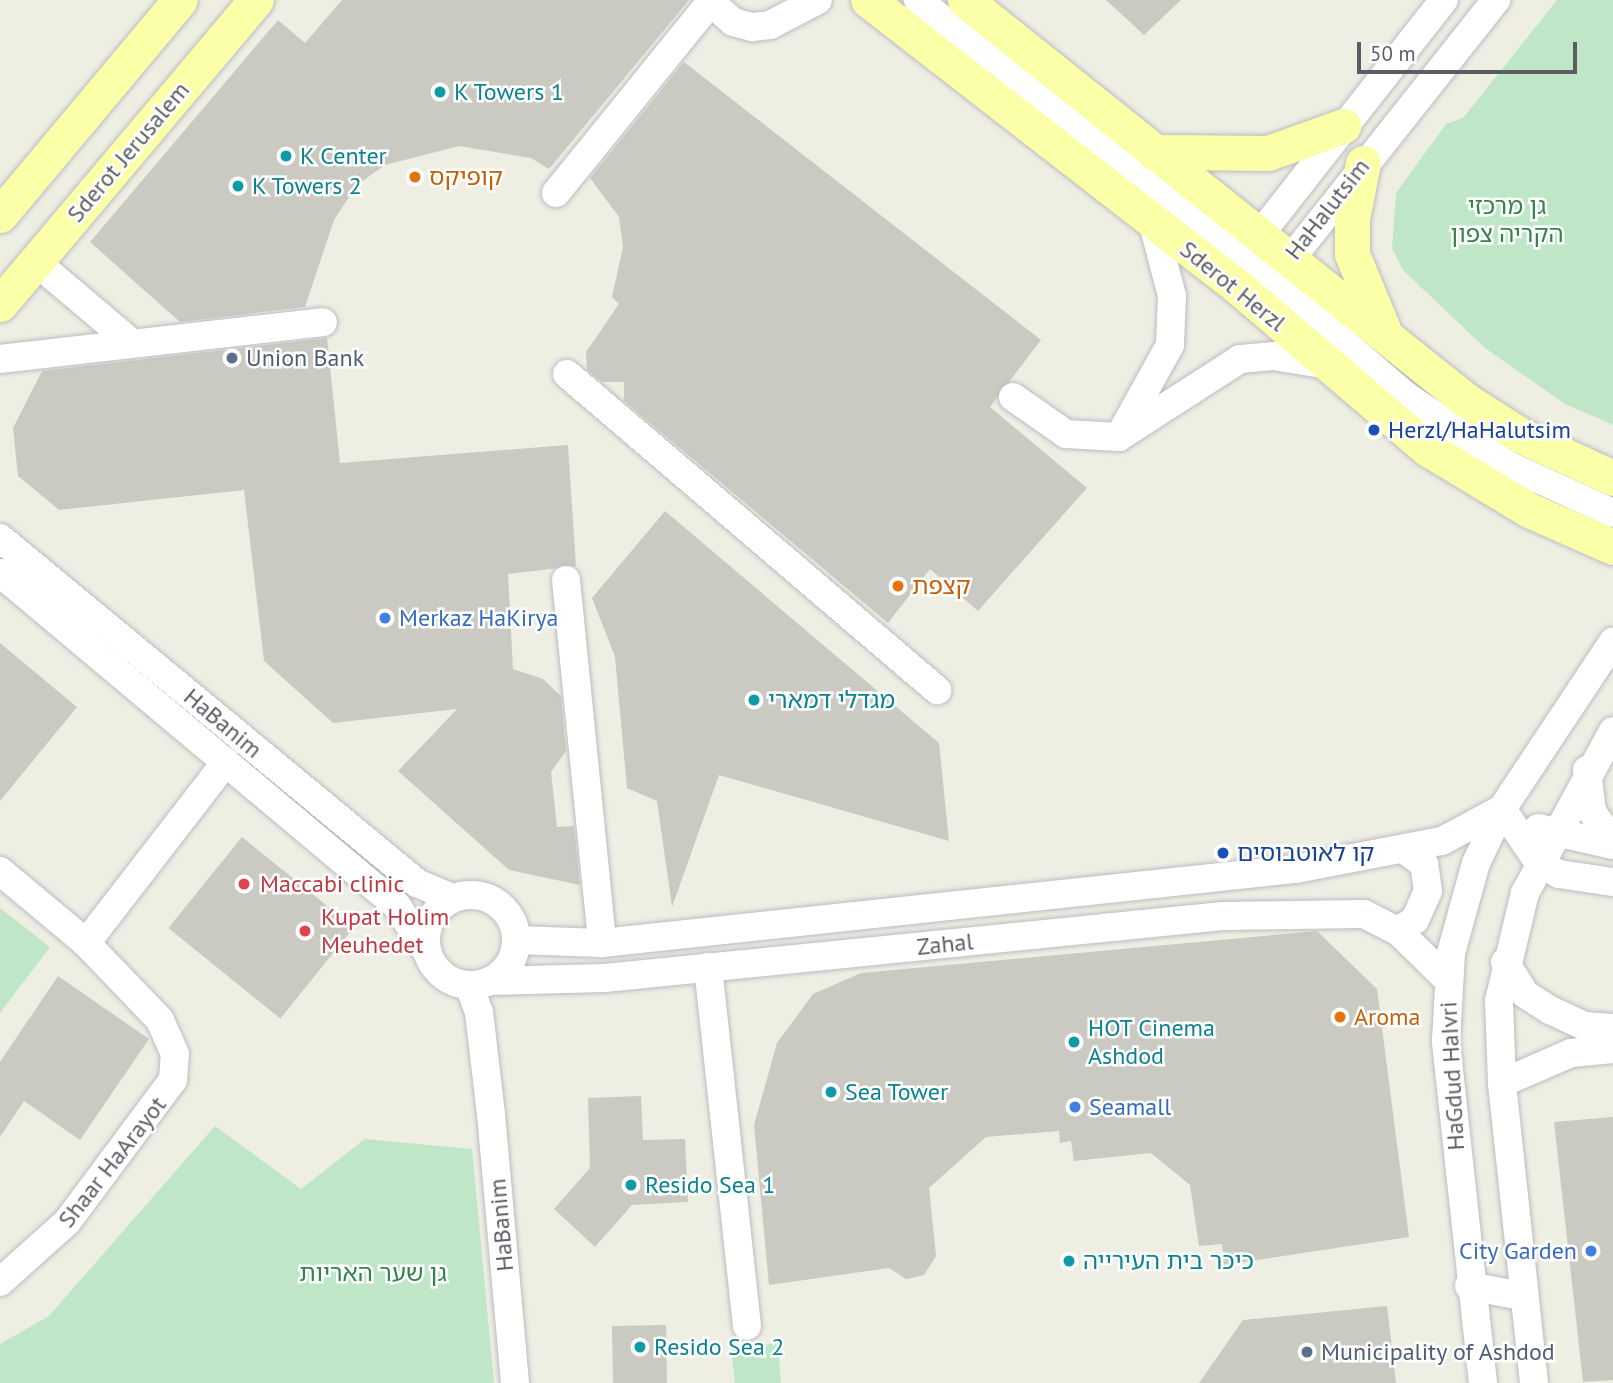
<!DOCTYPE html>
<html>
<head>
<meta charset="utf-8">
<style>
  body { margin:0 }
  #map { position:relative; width:1613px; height:1383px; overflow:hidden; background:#eeeee3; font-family:"PT Sans","Noto Sans Hebrew",sans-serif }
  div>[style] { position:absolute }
  .green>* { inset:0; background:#bfe6c7 }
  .building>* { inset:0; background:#cbcac2; transform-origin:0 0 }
  .roads { filter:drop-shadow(0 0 2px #bbbcc2) drop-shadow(0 0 2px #bbbcc2) }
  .minor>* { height:28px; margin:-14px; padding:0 14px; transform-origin:14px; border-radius:14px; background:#fff }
  .minor>.ring { margin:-14px; padding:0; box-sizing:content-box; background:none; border:28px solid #fff; border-radius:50% }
  .major>* { height:35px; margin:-17.5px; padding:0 17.5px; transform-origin:17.5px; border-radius:17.5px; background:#fbffa7 }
  .dots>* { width:19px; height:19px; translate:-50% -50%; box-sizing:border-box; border:4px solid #fff; border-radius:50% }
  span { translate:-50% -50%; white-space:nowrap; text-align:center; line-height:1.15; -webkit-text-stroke:5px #fff; paint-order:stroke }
  .culture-label { font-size:24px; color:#0d838f }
  .left { translate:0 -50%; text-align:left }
  .street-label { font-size:24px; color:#5b5d64 }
  .food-label { font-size:24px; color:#c56008 }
  .park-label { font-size:24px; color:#338447 }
  .service-label { font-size:24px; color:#4e5e75 }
  .transit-label { font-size:24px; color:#164399 }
  .shop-label { font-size:24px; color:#366cbe }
  .right { translate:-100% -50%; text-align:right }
  .health-label { font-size:24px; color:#be3a42 }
  .scale { position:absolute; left:1357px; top:42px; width:220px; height:32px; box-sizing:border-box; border:4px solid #5b5d64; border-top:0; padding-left:9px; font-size:21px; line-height:24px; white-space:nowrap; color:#5b5d64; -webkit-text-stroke:5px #fff; paint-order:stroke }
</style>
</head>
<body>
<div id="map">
  <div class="green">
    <div style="clip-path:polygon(1557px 0,1613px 0,1613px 425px,1565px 404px,1485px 348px,1403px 270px,1392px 248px,1396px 193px,1446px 124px,1463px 118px)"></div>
    <div style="clip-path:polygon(0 908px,50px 947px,0 1013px)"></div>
    <div style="clip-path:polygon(215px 1126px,301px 1189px,365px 1139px,472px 1149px,494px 1383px,0 1383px,0 1344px,49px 1316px)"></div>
    <div style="clip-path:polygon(778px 1343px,781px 1383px,735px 1383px,731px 1348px)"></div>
  </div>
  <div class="building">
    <div style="clip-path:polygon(342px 0,689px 0,549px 169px,531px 158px,459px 146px,385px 165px,357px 185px,334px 220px,305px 307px,180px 322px,90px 242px,278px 20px,305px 43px)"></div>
    <div style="clip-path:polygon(1106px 0,1181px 0,1144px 35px)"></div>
    <div style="clip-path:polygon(684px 62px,1041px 340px,990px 407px,1087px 488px,978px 611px,930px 569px,888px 623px,624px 401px,624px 382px,602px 382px,587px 370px,586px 352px,619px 304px,612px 297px,623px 247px,619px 217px,590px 178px)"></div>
    <div style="clip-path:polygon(327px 338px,340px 463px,568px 445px,576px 566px,508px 574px,513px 669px,543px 679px,561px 696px,566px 751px,551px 772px,557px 827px,574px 826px,580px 885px,509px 870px,398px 771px,457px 709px,333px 723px,264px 661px,244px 490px,59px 510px,18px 476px,13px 428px,42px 371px)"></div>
    <div style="clip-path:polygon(665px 511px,939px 743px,949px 841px,719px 775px,672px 907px,657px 801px,627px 788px,615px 657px,592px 598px)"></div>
    <div style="clip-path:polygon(0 643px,77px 707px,0 801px)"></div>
    <div style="left:242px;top:837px;width:144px;height:117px;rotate:39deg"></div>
    <div style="clip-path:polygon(1317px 931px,1377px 989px,1409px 1237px,1224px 1265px,1222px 1244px,1199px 1246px,1190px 1185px,1151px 1153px,1074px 1161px,1071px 1141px,1060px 1143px,1059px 1131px,986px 1137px,929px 1188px,936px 1256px,924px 1275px,906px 1279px,889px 1268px,769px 1285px,754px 1125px,777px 1043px,813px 994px,861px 973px)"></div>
    <div style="clip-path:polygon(58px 976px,149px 1039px,80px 1140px,24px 1101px,0 1137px,0 1062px)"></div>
    <div style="clip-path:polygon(641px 1096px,643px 1140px,685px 1139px,688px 1202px,632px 1205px,595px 1247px,554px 1209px,590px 1168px,588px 1098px)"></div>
    <div style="clip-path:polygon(1613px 1117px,1613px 1380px,1583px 1382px,1554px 1122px)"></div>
    <div style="clip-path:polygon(1387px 1306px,1396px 1383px,1199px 1383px,1243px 1320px)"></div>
    <div style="left:666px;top:1325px;width:58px;height:54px;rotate:89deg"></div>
  </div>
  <div class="roads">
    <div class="minor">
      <div style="left:708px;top:0;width:33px;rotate:41deg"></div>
      <div style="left:733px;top:22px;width:20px;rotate:15deg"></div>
      <div style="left:752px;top:27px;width:18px;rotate:-6deg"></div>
      <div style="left:770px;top:25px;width:54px;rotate:-27.5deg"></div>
      <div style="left:918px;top:0;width:415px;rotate:38.3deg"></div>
      <div style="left:1244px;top:257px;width:213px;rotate:40.6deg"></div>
      <div style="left:1406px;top:396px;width:123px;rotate:34.1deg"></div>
      <div style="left:1508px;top:465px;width:115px;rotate:24.6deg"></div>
      <div style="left:556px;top:193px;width:245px;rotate:-51deg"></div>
      <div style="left:1247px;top:251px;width:319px;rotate:-51.9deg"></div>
      <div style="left:36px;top:262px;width:126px;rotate:40.2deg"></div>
      <div style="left:1273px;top:272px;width:21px;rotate:-35deg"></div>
      <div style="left:1290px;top:260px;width:332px;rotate:-51.6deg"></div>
      <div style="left:0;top:359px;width:325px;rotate:-6.5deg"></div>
      <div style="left:567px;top:374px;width:487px;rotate:40.5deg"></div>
      <div style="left:1013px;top:397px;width:65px;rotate:34.9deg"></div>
      <div style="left:1066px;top:434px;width:53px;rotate:3.2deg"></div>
      <div style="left:1119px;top:437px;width:144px;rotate:-32.8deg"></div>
      <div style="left:1240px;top:359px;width:33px;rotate:-5deg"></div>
      <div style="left:1273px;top:356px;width:56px;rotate:9.3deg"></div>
      <div style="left:1119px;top:437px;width:105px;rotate:-61deg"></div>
      <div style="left:1170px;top:345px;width:49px;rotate:-87.7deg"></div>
      <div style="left:1172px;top:296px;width:79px;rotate:-104.7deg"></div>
      <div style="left:0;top:538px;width:541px;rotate:39.6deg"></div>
      <div style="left:417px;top:883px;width:38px;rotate:23deg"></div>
      <div style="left:0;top:573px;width:518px;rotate:39.99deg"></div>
      <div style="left:397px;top:906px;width:55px;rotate:56.9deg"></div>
      <div style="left:566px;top:580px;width:365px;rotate:84.3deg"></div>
      <div style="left:1587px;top:770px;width:42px;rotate:83.2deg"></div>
      <div style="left:1592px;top:812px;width:36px;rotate:54deg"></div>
      <div style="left:1502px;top:809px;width:65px;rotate:55.6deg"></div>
      <div style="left:1539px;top:863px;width:23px;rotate:29deg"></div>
      <div style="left:1559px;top:874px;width:55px;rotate:8.4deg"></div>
      <div style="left:1538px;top:828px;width:77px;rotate:12.8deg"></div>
      <div style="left:0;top:871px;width:112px;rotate:39.9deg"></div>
      <div class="ring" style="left:426px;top:895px;width:62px;height:62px"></div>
      <div style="left:1398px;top:931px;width:20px;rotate:-33deg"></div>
      <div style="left:1415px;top:920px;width:32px;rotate:-66deg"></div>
      <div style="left:1428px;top:891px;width:27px;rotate:-98deg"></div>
      <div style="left:1424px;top:864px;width:24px;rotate:-144deg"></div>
      <div style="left:516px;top:940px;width:86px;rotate:2deg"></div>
      <div style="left:602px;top:943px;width:698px;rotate:-6.09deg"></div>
      <div style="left:1296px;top:869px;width:149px;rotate:-10.9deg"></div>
      <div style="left:1442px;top:841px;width:68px;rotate:-28.1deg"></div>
      <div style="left:1505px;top:962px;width:38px;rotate:58deg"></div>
      <div style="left:1525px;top:994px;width:30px;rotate:33deg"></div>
      <div style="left:1550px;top:1010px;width:38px;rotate:25deg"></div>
      <div style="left:1584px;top:1026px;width:29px;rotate:4deg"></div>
      <div style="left:708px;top:967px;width:361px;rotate:83.8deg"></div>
      <div style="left:489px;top:981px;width:116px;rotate:-1.5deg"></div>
      <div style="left:605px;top:978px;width:621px;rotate:-5.73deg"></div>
      <div style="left:1223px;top:916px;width:141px;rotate:-0.8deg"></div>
      <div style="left:1364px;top:914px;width:38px;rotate:27deg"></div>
      <div style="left:1398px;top:931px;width:70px;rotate:44.4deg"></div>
      <div style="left:469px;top:985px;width:29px;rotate:70deg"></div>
      <div style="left:479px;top:1012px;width:103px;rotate:83.3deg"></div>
      <div style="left:491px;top:1114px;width:270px;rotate:84.9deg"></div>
      <div style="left:1502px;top:1083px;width:75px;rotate:-23.5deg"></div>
      <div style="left:1571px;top:1053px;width:42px;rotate:-5.4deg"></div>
      <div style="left:0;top:1282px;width:90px;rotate:-41.8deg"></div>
      <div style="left:67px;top:1222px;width:177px;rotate:-53.3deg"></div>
      <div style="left:173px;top:1080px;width:26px;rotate:-86deg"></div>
      <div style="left:175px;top:1054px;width:37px;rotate:-114deg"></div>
      <div style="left:160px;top:1020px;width:107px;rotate:-133.9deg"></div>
      <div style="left:86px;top:943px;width:229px;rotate:-52.3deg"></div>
      <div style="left:1469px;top:1286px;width:54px;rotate:10.7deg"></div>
      <div style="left:1483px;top:1383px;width:345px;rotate:-96.2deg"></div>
      <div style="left:1446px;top:1040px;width:87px;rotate:-86.7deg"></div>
      <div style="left:1451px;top:953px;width:93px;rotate:-74.5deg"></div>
      <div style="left:1476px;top:863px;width:60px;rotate:-64.3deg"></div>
      <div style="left:1502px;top:809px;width:201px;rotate:-56.4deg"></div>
      <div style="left:1534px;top:1383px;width:302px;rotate:-96.1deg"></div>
      <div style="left:1502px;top:1083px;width:82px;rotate:-92.1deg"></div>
      <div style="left:1499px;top:1001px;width:111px;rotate:-76.5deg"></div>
      <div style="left:1525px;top:893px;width:184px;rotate:-61.5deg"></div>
    </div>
    <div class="major">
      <div style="left:868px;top:0;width:467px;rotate:37.8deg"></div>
      <div style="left:1237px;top:286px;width:251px;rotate:40.5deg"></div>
      <div style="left:1428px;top:449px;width:118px;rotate:31.1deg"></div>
      <div style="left:1529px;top:510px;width:92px;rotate:23.8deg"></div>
      <div style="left:965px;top:0;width:642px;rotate:38.62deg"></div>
      <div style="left:1467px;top:401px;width:65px;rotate:32.5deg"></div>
      <div style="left:1522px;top:436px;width:100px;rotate:24.8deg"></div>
      <div style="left:1154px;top:152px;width:114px;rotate:0.5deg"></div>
      <div style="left:1268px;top:153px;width:80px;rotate:-19.8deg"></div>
      <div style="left:1363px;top:163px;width:57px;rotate:101.1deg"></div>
      <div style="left:1352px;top:219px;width:35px;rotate:90deg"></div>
      <div style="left:1352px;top:254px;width:81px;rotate:67.5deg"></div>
      <div style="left:0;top:215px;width:280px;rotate:-50.1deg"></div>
      <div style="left:0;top:304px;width:397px;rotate:-49.9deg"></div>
    </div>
  </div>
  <div class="dots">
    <div style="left:440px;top:92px;background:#0f9aa8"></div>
    <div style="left:286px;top:156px;background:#0f9aa8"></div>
    <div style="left:415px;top:177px;background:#e8710a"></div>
    <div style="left:238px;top:186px;background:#0f9aa8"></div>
    <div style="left:232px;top:358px;background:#5c6f8a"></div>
    <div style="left:1374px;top:430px;background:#1a4fb4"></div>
    <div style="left:898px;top:586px;background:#e8710a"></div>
    <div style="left:385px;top:618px;background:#3f7fe0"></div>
    <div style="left:754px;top:700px;background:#0f9aa8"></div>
    <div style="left:1223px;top:853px;background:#1a4fb4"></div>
    <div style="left:244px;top:884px;background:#e0444e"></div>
    <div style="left:305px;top:931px;background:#e0444e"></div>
    <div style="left:1340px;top:1017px;background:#e8710a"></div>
    <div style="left:1074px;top:1042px;background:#0f9aa8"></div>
    <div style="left:831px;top:1092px;background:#0f9aa8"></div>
    <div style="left:1075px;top:1107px;background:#3f7fe0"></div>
    <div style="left:631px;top:1185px;background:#0f9aa8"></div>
    <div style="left:1591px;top:1251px;background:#3f7fe0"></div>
    <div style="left:1069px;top:1261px;background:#0f9aa8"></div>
    <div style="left:640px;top:1347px;background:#0f9aa8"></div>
    <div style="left:1307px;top:1352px;background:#5c6f8a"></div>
  </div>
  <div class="culture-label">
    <span class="left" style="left:454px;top:92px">K Towers 1</span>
    <span class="left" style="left:300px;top:156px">K Center</span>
    <span class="left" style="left:252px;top:186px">K Towers 2</span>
    <span class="left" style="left:768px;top:700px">מגדלי דמארי</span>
    <span class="left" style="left:1088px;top:1042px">HOT Cinema<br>Ashdod</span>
    <span class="left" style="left:845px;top:1092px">Sea Tower</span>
    <span class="left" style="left:645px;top:1185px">Resido Sea 1</span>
    <span class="left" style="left:1083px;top:1261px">כיכר בית העירייה</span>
    <span class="left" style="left:654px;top:1347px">Resido Sea 2</span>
  </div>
  <div class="street-label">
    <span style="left:128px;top:152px;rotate:-50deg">Sderot Jerusalem</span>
    <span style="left:1327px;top:209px;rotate:-52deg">HaHalutsim</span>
    <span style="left:1233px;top:286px;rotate:39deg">Sderot Herzl</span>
    <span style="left:223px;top:723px;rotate:40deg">HaBanim</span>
    <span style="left:945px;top:944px;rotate:-6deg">Zahal</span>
    <span style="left:1452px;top:1076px;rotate:-93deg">HaGdud HaIvri</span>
    <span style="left:112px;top:1162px;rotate:-52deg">Shaar HaArayot</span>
    <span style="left:501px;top:1225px;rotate:-95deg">HaBanim</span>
  </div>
  <div class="food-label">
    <span class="left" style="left:429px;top:177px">קופיקס</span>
    <span class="left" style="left:912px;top:586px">קצפת</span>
    <span class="left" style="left:1354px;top:1017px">Aroma</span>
  </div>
  <div class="park-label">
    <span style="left:1507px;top:220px">גן מרכזי<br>הקריה צפון</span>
    <span style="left:373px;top:1273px">גן שער האריות</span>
  </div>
  <div class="service-label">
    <span class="left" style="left:246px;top:358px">Union Bank</span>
    <span class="left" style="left:1321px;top:1352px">Municipality of Ashdod</span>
  </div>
  <div class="transit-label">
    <span class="left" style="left:1388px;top:430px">Herzl/HaHalutsim</span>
    <span class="left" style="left:1237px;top:853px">קו לאוטבוסים</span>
  </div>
  <div class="shop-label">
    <span class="left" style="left:399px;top:618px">Merkaz HaKirya</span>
    <span class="left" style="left:1089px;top:1107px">Seamall</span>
    <span class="right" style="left:1577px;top:1251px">City Garden</span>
  </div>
  <div class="health-label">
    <span class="left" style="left:260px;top:884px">Maccabi clinic</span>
    <span class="left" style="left:321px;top:931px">Kupat Holim<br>Meuhedet</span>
  </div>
  <div class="scale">50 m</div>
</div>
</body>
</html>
